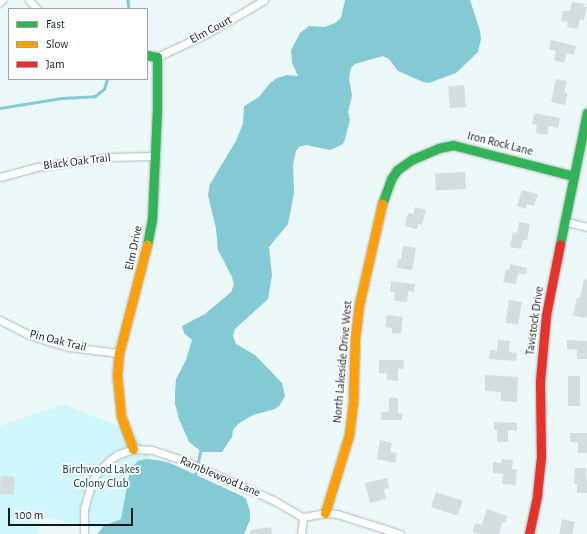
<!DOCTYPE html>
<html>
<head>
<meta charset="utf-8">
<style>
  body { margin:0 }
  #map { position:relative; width:587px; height:534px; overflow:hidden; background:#ecf7f8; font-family:"Alegreya Sans",sans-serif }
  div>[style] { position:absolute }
  .green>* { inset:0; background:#cef6fb }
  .water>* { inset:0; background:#83cad4 }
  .stream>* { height:2.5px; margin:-1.25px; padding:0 1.25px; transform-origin:1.25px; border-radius:1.25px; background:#83cad4 }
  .building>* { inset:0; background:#d2ddde; transform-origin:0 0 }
  .roads { filter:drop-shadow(0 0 1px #adb8b9) drop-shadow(0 0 1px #adb8b9) }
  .street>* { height:7px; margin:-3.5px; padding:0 3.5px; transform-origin:3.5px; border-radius:3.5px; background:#fcfefe }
  .fast>* { height:9px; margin:-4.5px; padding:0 4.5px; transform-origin:4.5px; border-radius:4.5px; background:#30b455 }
  .slow>* { height:9px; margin:-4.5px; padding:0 4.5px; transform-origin:4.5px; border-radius:4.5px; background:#ff9f0a }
  .jam>* { height:9px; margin:-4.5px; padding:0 4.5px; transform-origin:4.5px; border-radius:4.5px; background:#e5322d }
  span { translate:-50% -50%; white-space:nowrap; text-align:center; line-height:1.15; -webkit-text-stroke:3.5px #fff; paint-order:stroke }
  .street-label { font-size:12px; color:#0e1a1b }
  .park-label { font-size:12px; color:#05353b }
  .legend { position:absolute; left:8px; top:8px; width:140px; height:72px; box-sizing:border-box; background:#fff; border:1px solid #9fa3a4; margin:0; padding:5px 7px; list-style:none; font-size:12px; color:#0e1a1b }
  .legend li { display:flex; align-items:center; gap:8px; height:20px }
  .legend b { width:20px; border:1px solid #9fa3a4 }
  .scale { position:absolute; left:8px; top:508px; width:125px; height:18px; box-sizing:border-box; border:2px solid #0e1a1b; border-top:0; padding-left:5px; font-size:12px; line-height:14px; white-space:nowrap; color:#0e1a1b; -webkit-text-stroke:3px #fff; paint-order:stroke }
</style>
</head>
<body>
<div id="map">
  <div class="green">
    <div style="clip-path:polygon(63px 404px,135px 433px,161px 478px,123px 534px,40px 516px,39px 534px,0 534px,0 426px)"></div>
  </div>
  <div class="water">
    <div style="clip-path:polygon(345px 0,470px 0,480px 31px,481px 39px,478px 52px,456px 73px,429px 83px,423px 82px,398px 71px,389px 59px,383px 56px,355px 64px,351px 68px,349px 78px,352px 96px,348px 112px,350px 120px,345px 139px,343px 144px,330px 150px,306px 145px,299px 147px,296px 151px,293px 165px,294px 193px,288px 224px,269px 247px,272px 275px,268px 299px,235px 329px,233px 336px,236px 344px,255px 355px,282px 383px,285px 396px,280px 405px,275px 409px,253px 415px,238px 424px,233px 430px,232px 437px,222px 452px,202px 452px,189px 442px,179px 419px,175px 404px,175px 392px,176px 379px,186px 360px,192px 340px,184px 333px,182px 326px,205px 314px,231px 292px,234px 285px,232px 277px,218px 250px,216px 229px,208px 195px,210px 184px,236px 141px,243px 123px,244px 106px,259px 97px,270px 83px,277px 78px,287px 75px,298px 76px,292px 63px,291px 50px,300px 33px,309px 26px,325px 27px,335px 23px,341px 18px)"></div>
    <div style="clip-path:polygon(146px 459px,158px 460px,170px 463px,242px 496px,246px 499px,250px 511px,250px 520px,244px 534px,97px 534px,104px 526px,121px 519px,130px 470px,138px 461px)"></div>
  </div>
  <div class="stream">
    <div style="left:128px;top:0;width:9px;rotate:84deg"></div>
    <div style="left:0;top:108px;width:62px;rotate:-9.3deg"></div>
    <div style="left:61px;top:98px;width:34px;rotate:-3deg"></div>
    <div style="left:95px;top:96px;width:11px;rotate:-38deg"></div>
    <div style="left:104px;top:89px;width:10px;rotate:-73deg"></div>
    <div style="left:195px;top:476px;width:29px;rotate:-78deg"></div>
  </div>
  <div class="building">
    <div style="clip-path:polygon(572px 2px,585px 4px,584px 7px,587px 7px,584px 20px,580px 19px,578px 29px,567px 27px,568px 22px,561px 21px,563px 11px,570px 11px)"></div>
    <div style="clip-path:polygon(551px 40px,576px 46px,574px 55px,567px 53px,564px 63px,554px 60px,556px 51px,549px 49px)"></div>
    <div style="clip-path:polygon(556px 79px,567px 81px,564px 93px,567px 93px,565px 105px,551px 102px)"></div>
    <div style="left:464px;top:85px;width:22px;height:16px;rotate:85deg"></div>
    <div style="clip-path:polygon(534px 113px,560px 118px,558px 128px,549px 126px,547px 135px,536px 133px,537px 125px,532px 124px)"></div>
    <div style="left:465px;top:172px;width:17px;height:30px;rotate:87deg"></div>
    <div style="clip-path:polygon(522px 190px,538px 194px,534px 206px,527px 204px,526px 209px,517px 206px)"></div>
    <div style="clip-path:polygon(415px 207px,426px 210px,422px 225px,418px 224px,417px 229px,405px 226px,408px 213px,413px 214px)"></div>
    <div style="clip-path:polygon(519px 222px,530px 224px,527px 240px,523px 240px,521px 249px,510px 247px,513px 232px,517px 233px)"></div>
    <div style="clip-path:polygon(403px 246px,416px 248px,412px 270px,397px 268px,398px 259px,401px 259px)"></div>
    <div style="clip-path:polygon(510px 264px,527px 268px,526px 275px,518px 273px,516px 284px,503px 282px,506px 269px,509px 270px)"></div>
    <div style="clip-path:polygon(584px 279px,587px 280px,587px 316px,585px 318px,573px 315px,577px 298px,580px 298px)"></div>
    <div style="clip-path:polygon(391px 281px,415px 284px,414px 292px,408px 291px,407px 302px,394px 301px,395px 292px,390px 292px)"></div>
    <div style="left:509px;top:300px;width:13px;height:23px;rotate:9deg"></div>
    <div style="clip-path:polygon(387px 315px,403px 317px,401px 334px,392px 333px,392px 328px,385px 327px)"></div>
    <div style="clip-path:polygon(498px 340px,510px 341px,509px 352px,517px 353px,516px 361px,489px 359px,490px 350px,497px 351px)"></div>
    <div style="clip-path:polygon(567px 340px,587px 341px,587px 359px,577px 359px,577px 350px,567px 349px)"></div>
    <div style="clip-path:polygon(379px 360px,404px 360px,403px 369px,398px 369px,398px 381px,387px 380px,387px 373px,379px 373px)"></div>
    <div style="clip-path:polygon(485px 375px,518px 377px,517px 402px,501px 401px,501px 392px,485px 391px)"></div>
    <div style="left:568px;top:376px;width:12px;height:30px"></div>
    <div style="clip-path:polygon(389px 398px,398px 398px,398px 413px,402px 414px,402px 420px,381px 420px,381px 412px,389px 412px)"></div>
    <div style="clip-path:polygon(494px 422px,517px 423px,517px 431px,508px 430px,508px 442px,497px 442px,497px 430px,494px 430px)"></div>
    <div style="clip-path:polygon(570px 433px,587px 433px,587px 453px,578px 453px,578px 442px,570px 442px)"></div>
    <div style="clip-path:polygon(380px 440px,392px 443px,390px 452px,397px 453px,395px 463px,377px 459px)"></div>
    <div style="clip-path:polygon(502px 459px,513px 460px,512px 469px,517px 469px,516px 485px,502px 484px,503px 474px,493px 473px,493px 462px,501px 463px)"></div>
    <div style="clip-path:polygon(575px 468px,586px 468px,587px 493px,577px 493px,577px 484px,574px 484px)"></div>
    <div style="left:1px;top:476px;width:14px;height:18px;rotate:4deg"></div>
    <div style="clip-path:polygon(387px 478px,389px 488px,384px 489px,386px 499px,370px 503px,365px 483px)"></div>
    <div style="left:436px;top:492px;width:28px;height:16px;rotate:18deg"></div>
    <div style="clip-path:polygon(487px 509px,507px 516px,505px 523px,502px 523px,499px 534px,480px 534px,473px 532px,475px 523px,482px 525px)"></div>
    <div style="clip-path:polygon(562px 519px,575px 522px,572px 534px,559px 534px)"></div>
    <div style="clip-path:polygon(271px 527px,272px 534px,250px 534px,250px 530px)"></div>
  </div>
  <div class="roads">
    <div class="street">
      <div style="left:29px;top:0;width:12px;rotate:48deg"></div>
      <div style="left:0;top:2px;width:3px;rotate:-45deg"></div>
      <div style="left:157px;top:57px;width:56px;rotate:-25.2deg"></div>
      <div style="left:208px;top:33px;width:65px;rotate:-30.5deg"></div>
      <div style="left:0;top:177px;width:38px;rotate:-15deg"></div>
      <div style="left:37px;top:167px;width:40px;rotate:-8.5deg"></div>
      <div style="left:77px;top:161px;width:31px;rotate:-7deg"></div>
      <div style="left:108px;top:157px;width:47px;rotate:-1.2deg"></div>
      <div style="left:566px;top:222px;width:22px;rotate:13deg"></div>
      <div style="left:0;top:320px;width:30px;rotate:27deg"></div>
      <div style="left:27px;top:334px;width:22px;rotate:18deg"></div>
      <div style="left:48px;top:341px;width:22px;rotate:16deg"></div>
      <div style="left:69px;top:347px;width:50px;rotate:6.8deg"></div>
      <div style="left:303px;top:517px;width:22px;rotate:-10deg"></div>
      <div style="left:325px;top:513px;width:12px;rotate:5deg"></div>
      <div style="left:337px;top:514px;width:66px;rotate:17.6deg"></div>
      <div style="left:84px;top:534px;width:25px;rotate:-90deg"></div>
      <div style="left:84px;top:509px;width:29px;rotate:-74deg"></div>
      <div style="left:92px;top:481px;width:9px;rotate:-58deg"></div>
      <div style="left:97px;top:473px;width:18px;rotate:-45deg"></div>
      <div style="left:110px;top:460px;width:9px;rotate:-36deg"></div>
      <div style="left:117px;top:455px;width:17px;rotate:-21deg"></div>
      <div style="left:133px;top:449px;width:19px;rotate:3deg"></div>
      <div style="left:152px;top:450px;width:29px;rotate:18deg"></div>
      <div style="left:180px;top:459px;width:102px;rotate:23.8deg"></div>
      <div style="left:273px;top:500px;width:34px;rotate:30deg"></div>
      <div style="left:301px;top:534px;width:17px;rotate:-83deg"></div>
    </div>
    <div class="fast">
      <div style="left:382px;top:204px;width:27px;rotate:-70deg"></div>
      <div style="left:391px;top:179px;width:11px;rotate:-56deg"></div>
      <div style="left:397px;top:170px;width:19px;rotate:-35deg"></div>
      <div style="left:413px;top:159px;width:28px;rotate:-23deg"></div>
      <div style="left:439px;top:148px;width:14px;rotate:-12deg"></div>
      <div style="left:453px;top:145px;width:125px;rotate:14.4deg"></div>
      <div style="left:560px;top:244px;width:134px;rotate:-78.4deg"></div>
      <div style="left:147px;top:245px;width:25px;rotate:-79deg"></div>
      <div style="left:152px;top:220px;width:109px;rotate:-87.4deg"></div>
      <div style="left:157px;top:111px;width:54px;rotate:-90deg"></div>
      <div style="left:157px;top:57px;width:10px;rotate:-169deg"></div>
    </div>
    <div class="slow">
      <div style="left:133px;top:449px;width:35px;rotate:-110deg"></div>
      <div style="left:121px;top:416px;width:41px;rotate:-95.6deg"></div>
      <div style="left:117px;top:375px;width:22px;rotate:-85deg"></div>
      <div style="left:119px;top:353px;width:112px;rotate:-75.5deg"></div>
      <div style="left:325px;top:513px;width:82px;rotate:-72.9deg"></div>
      <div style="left:349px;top:435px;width:32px;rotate:-83deg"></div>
      <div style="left:353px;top:403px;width:65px;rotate:-88.2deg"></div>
      <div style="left:355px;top:338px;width:33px;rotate:-83deg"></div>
      <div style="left:359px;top:305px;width:104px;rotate:-77.2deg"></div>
    </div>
    <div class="jam">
      <div style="left:529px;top:534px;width:40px;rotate:-78deg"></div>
      <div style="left:537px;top:495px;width:39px;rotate:-84deg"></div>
      <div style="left:541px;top:456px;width:75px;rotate:-90.8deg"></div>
      <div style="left:540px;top:381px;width:66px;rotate:-84.8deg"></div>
      <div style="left:546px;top:315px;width:72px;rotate:-78.8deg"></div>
    </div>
  </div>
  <div class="street-label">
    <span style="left:211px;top:30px;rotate:-28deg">Elm Court</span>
    <span style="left:500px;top:144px;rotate:14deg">Iron Rock Lane</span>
    <span style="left:77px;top:162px;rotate:-7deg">Black Oak Trail</span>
    <span style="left:134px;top:248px;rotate:-78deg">Elm Drive</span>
    <span style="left:535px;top:321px;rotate:-82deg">Tavistock Drive</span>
    <span style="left:58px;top:341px;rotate:14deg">Pin Oak Trail</span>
    <span style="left:343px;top:362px;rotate:-85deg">North Lakeside Drive West</span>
    <span style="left:220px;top:477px;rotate:23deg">Ramblewood Lane</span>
  </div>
  <div class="park-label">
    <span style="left:101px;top:477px">Birchwood Lakes<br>Colony Club</span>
  </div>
  <ul class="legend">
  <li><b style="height:5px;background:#30b455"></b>Fast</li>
  <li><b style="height:5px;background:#ff9f0a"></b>Slow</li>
  <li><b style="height:5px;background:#e5322d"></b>Jam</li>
  </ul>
  <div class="scale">100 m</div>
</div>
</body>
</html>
